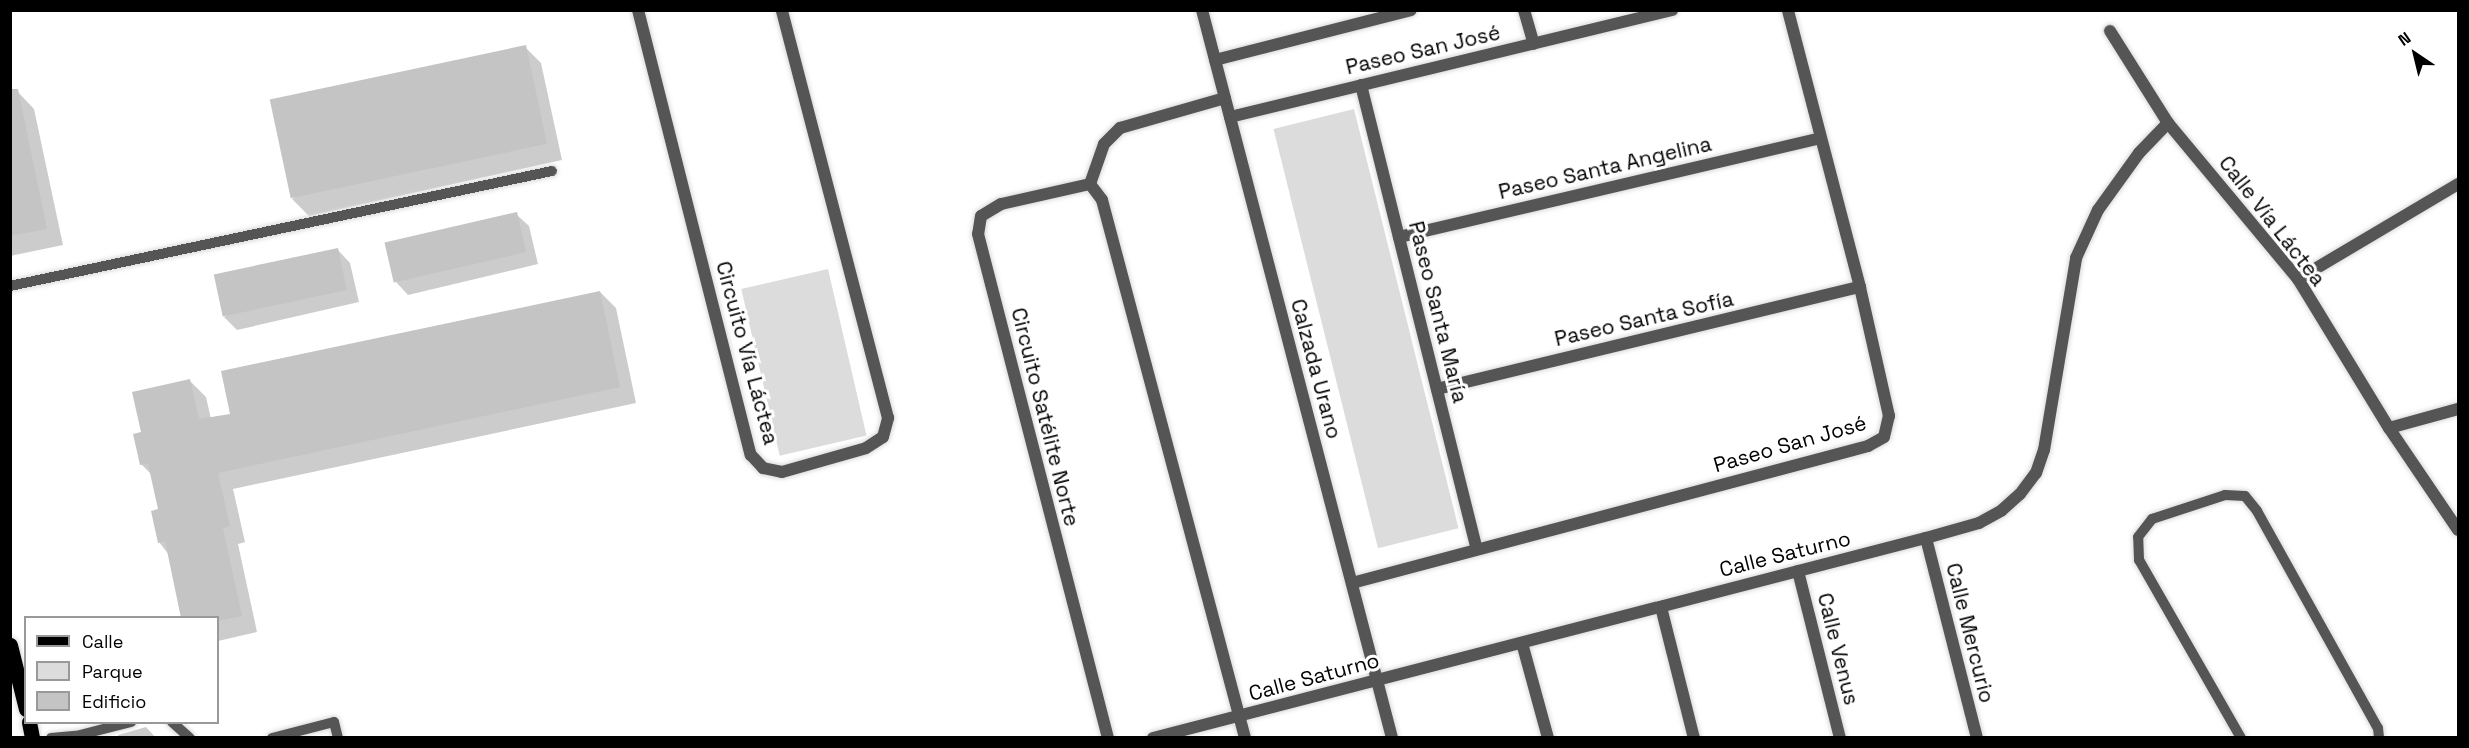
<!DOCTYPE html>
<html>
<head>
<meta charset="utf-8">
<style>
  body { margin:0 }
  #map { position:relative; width:2469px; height:748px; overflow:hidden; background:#fff; font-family:"Space Grotesk",sans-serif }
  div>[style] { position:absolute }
  .green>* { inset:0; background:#dcdcdc; transform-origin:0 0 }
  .shadow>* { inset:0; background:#0003 }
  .building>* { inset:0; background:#c4c4c4; transform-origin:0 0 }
  .roads { filter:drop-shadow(0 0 2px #dbdbdb) drop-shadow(0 0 2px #dbdbdb) }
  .lane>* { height:10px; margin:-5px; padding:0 5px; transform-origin:5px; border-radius:5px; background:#555 }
  .street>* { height:12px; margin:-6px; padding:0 6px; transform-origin:6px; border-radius:6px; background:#555 }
  .primary>* { height:15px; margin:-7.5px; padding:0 7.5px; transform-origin:7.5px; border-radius:7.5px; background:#000 }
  span { translate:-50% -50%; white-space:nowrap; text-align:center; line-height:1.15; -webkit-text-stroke:6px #fff; paint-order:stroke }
  .street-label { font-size:21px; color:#000 }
  .frame { position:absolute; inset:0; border:12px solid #000; pointer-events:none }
  .legend { position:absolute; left:24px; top:616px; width:195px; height:108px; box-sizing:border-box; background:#fff; border:2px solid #999; margin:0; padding:8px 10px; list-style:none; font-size:18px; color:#000 }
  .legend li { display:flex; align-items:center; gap:12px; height:30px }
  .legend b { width:30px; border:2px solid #999 }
  .north { position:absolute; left:2385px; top:24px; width:60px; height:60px; -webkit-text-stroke:4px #fff; paint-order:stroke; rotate:325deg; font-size:16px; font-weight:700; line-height:24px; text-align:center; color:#000 }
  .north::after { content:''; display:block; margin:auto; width:21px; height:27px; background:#000; clip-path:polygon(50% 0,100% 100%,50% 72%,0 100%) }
</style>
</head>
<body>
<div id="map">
  <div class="green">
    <div style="left:1354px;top:109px;width:432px;height:83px;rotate:76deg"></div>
    <div style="left:828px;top:269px;width:171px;height:89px;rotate:77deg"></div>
  </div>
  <div class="shadow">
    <div style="clip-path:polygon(525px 47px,541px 63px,562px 160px,309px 216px,292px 199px)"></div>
    <div style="clip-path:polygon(18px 92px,34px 109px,63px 245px,10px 256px,10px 94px)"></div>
    <div style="clip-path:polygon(516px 214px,529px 226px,538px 264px,408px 295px,396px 282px)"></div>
    <div style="clip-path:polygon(338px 250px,350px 263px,359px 302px,237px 330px,224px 317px)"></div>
    <div style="clip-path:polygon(600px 292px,616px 308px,636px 403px,233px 489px,245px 542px,238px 544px,257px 632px,218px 641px,218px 618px,159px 542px,160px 511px,152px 475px,142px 465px,143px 434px,190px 381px,206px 397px,211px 419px,232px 415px)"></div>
    <div style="clip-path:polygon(146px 727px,156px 738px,119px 738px,118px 735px)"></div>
  </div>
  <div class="building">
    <div style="left:526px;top:45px;width:101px;height:262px;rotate:78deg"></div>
    <div style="clip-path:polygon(10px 89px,18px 89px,47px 229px,10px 236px)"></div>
    <div style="left:517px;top:212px;width:41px;height:136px;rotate:77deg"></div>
    <div style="left:338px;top:248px;width:43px;height:127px;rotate:78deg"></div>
    <div style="clip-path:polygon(600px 291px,620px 387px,218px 473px,230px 526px,223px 528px,242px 616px,218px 621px,218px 618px,181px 618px,165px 541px,158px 543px,151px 511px,158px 509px,148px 464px,140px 465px,133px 434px,141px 432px,132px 392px,190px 379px,199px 419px,230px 414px,221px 371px)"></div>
  </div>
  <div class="roads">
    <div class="lane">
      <div style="left:10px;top:286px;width:554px;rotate:-11.98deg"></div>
      <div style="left:172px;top:722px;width:24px;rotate:42deg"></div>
      <div style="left:51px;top:738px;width:25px;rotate:-5deg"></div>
      <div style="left:76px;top:736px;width:57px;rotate:-14.3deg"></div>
      <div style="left:272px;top:738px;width:64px;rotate:-14.5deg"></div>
      <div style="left:334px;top:722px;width:16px;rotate:76deg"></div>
      <div style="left:2241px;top:738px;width:205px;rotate:-119.8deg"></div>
      <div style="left:2139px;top:560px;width:23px;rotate:-92deg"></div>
      <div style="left:2138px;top:537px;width:23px;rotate:-52deg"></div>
      <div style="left:2152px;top:519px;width:77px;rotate:-18.2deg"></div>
      <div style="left:2225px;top:495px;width:20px;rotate:3deg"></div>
      <div style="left:2245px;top:496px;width:19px;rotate:51deg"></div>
      <div style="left:2257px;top:511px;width:248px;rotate:60.9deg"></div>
      <div style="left:2378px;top:728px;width:10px;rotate:84deg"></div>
    </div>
    <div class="street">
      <div style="left:638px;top:10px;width:459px;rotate:75.8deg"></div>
      <div style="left:751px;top:455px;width:18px;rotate:47deg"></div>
      <div style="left:763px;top:468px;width:19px;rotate:12deg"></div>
      <div style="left:782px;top:472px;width:87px;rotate:-15.9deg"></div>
      <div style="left:866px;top:448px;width:20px;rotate:-33deg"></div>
      <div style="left:883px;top:437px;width:20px;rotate:-75deg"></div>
      <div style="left:888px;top:418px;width:422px;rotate:-104.6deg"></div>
      <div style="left:1202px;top:10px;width:752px;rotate:75.37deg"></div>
      <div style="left:1524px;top:10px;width:35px;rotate:74deg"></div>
      <div style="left:2110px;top:31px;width:109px;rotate:57.8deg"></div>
      <div style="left:2168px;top:123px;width:203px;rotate:50.2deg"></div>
      <div style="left:2298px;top:279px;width:175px;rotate:58.6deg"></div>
      <div style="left:2389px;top:428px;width:123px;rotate:55.9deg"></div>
      <div style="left:1215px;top:60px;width:202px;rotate:-14.3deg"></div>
      <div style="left:1361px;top:85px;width:478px;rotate:76deg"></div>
      <div style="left:1230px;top:117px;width:455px;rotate:-13.6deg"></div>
      <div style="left:1090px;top:184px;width:91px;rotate:167.3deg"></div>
      <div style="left:1001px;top:204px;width:23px;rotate:149deg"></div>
      <div style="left:981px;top:216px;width:18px;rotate:99deg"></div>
      <div style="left:978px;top:234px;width:520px;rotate:75.54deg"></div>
      <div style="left:1090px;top:184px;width:20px;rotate:53deg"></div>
      <div style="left:1102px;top:200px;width:557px;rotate:75.11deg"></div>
      <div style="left:1090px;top:184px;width:42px;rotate:-70.7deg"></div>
      <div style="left:1104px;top:144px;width:23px;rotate:-45deg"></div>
      <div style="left:1120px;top:128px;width:109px;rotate:-15.9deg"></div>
      <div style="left:1399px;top:237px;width:432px;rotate:-13.2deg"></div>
      <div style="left:2298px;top:279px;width:186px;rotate:-30.7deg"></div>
      <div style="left:1437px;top:389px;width:435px;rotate:-13.6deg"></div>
      <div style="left:2389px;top:428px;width:72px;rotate:-15.4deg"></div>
      <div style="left:1926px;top:538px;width:206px;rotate:75.7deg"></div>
      <div style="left:1798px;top:571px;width:172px;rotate:75.9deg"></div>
      <div style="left:1352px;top:583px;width:534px;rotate:-14.87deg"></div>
      <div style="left:1868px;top:446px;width:18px;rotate:-29deg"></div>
      <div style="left:1884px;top:437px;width:22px;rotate:-77deg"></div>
      <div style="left:1889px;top:416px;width:132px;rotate:-102.7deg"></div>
      <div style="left:1860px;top:287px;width:286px;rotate:-104.6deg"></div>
      <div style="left:1661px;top:607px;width:135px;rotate:75.9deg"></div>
      <div style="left:1522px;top:643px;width:98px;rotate:74.7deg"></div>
      <div style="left:1153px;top:738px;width:798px;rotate:-14.51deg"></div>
      <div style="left:1926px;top:538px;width:55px;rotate:-15.8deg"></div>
      <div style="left:1979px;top:523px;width:26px;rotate:-29deg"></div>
      <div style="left:2002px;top:510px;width:24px;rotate:-42deg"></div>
      <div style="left:2020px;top:494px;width:26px;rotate:-53deg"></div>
      <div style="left:2036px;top:473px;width:24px;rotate:-71deg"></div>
      <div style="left:2044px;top:450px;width:195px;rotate:-80.5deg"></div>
      <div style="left:2076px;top:258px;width:53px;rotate:-65.4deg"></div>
      <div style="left:2098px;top:210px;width:70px;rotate:-54.3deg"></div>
      <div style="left:2139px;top:153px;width:42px;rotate:-46deg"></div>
    </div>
    <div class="primary">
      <div style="left:10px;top:645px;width:66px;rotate:76deg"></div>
      <div style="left:29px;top:722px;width:16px;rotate:79deg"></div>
    </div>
  </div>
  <div class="street-label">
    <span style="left:1423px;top:50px;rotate:-13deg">Paseo San José</span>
    <span style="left:1605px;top:168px;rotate:-13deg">Paseo Santa Angelina</span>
    <span style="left:2272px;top:221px;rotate:52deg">Calle Vía Láctea</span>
    <span style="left:1438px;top:312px;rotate:76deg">Paseo Santa María</span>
    <span style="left:1644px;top:319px;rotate:-13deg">Paseo Santa Sofía</span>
    <span style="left:747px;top:353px;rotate:75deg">Circuito Vía Láctea</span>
    <span style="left:1316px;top:369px;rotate:75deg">Calzada Urano</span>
    <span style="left:1045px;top:417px;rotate:76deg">Circuito Satélite Norte</span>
    <span style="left:1790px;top:444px;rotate:-16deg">Paseo San José</span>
    <span style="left:1785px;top:554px;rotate:-14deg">Calle Saturno</span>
    <span style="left:1970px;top:633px;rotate:76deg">Calle Mercurio</span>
    <span style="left:1838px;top:649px;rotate:76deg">Calle Venus</span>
    <span style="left:1314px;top:677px;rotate:-15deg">Calle Saturno</span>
  </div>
  <div class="frame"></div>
  <ul class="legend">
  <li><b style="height:8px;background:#000"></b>Calle</li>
  <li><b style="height:16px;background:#dcdcdc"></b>Parque</li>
  <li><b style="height:16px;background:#c4c4c4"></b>Edificio</li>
  </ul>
  <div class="north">N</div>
</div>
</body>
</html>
